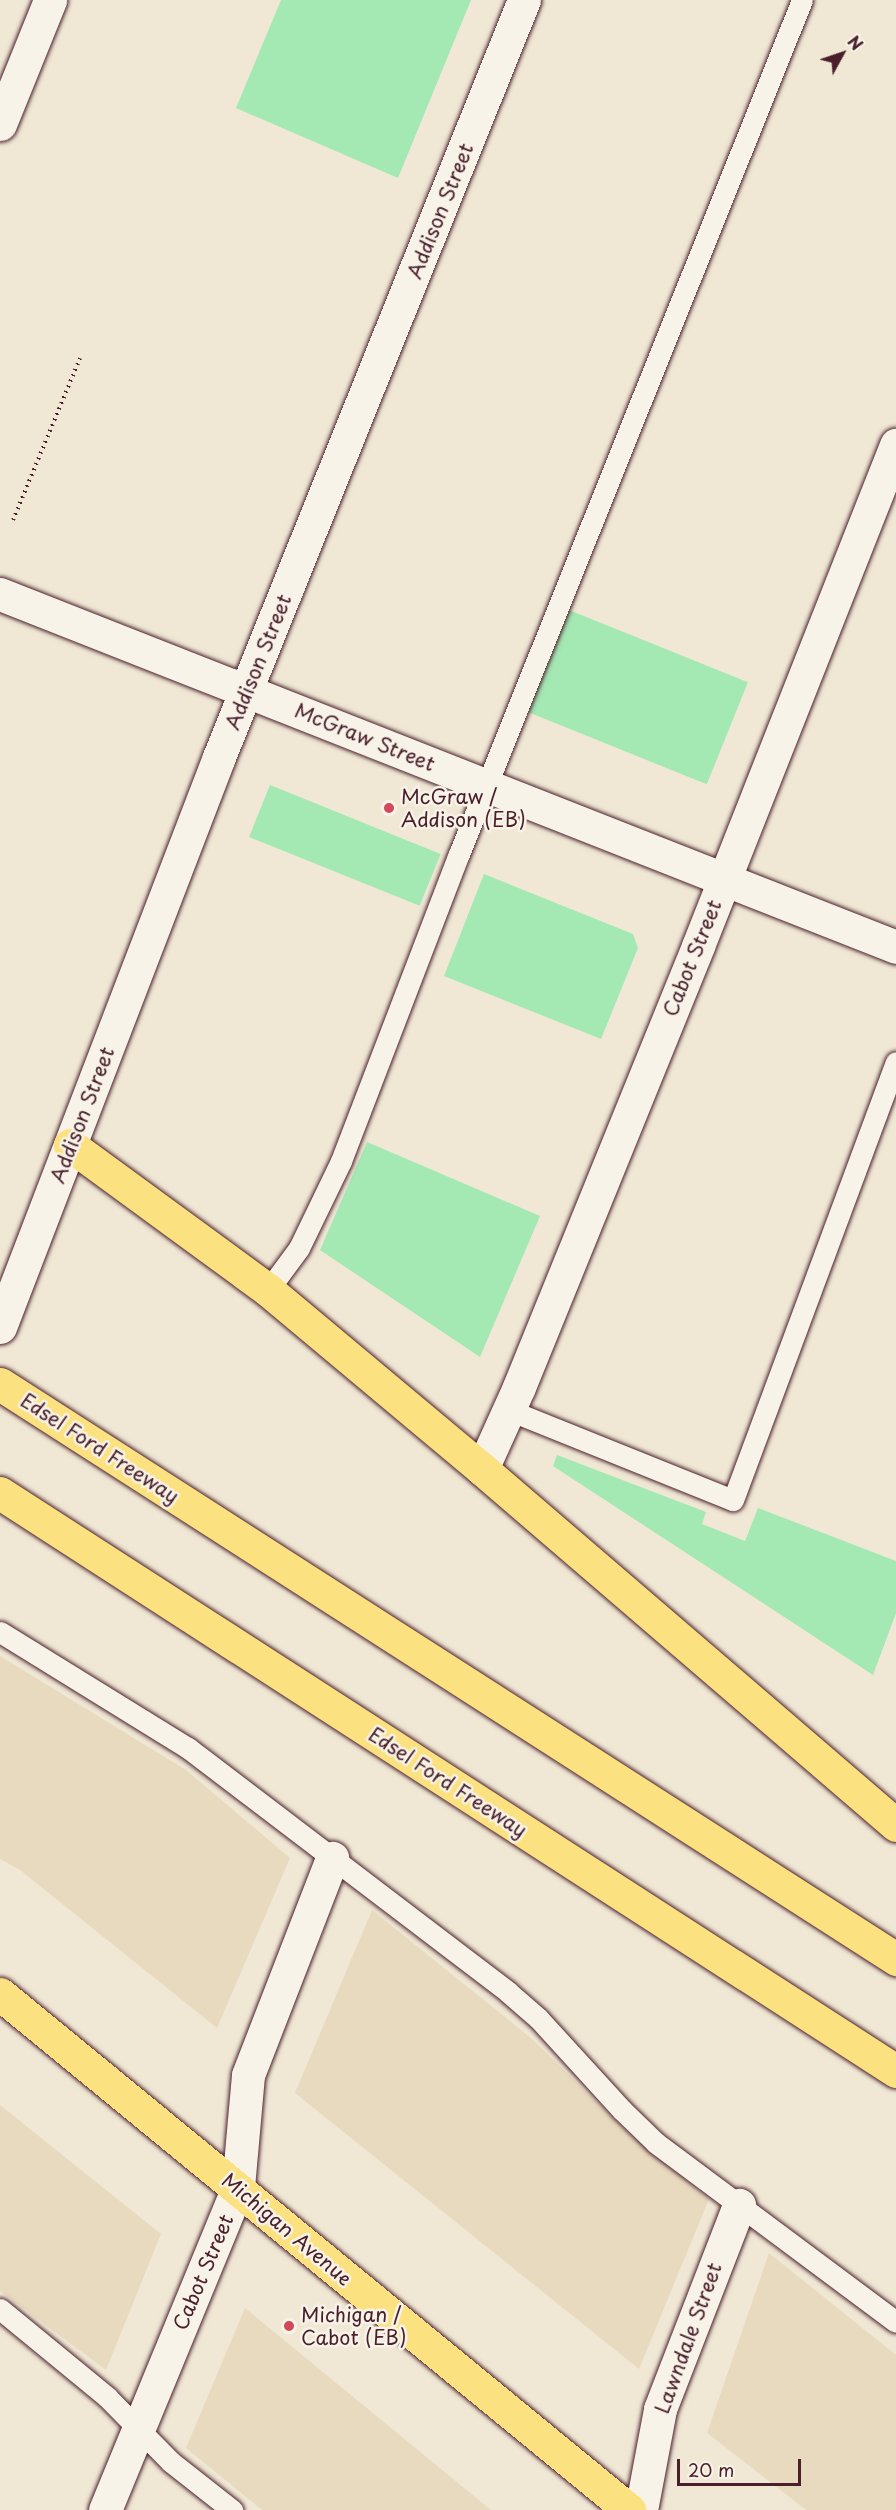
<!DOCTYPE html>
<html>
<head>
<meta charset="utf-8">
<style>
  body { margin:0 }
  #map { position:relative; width:896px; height:2510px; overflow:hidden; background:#f0e8d5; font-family:"Playpen Sans",sans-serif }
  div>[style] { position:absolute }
  .built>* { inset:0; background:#e8dabf }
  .green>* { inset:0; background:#a4e8b4; transform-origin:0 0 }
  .path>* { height:4px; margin-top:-2px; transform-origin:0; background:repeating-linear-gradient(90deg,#4a1f2b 0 1.5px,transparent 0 6px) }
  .roads { filter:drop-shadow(0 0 2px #4a1f2b) drop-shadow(0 0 2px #4a1f2b) }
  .service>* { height:21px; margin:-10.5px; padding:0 10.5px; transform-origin:10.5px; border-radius:10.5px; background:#f7f3e8 }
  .minor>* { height:33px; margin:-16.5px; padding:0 16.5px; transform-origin:16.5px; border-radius:16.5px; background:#f7f3e8 }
  .tertiary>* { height:33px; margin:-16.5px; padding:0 16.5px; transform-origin:16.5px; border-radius:16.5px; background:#f7f3e8 }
  .primary>* { height:33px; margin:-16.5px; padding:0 16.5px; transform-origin:16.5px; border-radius:16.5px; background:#fbe180 }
  .motorway>* { height:33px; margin:-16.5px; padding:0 16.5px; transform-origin:16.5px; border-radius:16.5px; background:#fbe180 }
  .dots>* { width:16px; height:16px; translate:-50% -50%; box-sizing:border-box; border:3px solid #f7f3e8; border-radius:50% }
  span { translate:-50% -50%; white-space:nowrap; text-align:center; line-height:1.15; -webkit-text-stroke:5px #f7f3e8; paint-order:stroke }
  .street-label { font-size:20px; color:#4a1f2b }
  .poi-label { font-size:20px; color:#4a1f2b }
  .left { translate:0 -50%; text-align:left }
  .north { position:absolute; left:812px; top:24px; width:60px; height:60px; -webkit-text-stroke:4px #f7f3e8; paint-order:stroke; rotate:50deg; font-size:16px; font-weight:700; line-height:24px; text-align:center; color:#4a1f2b }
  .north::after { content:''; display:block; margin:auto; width:21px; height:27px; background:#4a1f2b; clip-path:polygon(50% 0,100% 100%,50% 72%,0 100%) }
  .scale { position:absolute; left:677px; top:2459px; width:124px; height:27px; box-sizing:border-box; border:3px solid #4a1f2b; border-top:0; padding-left:8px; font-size:18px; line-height:21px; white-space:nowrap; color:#4a1f2b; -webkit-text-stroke:4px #f7f3e8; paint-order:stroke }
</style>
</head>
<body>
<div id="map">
  <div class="built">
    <div style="clip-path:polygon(0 1656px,186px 1770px,290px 1858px,217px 2028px,20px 1870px,0 1859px)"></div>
    <div style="clip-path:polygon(372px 1910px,531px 2038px,628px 2133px,709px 2199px,639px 2369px,295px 2093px)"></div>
    <div style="clip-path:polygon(0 2105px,161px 2234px,106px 2370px,0 2291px)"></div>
    <div style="clip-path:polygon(769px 2253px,896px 2355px,896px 2510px,806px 2510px,707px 2433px)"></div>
    <div style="clip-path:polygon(245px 2308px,491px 2510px,262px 2510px,186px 2448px)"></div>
  </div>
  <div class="green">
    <div style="clip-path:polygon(281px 0,471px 0,398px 178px,236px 108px)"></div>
    <div style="left:569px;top:610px;width:193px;height:110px;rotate:22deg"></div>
    <div style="left:270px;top:785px;width:184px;height:56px;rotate:22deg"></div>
    <div style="clip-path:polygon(484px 874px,633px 934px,638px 948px,601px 1039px,444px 976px)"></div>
    <div style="clip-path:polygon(367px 1142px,540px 1216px,480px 1357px,320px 1250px)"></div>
    <div style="clip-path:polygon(557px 1455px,706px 1512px,702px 1524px,745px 1541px,758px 1508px,896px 1561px,896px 1613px,873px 1675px,553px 1466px)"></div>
  </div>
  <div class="path">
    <div style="left:13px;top:520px;width:175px;rotate:-67.5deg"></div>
  </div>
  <div class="roads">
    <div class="service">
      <div style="left:268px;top:1290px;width:52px;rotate:-53.6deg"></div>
      <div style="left:299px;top:1248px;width:97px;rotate:-64.2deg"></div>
      <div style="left:341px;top:1161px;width:329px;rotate:-69deg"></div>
      <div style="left:459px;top:854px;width:920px;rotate:-68.12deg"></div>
      <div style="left:509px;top:1410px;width:241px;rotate:21.9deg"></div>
      <div style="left:733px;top:1500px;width:467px;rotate:-69.6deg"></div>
      <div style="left:0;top:1632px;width:221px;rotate:31.7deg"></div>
      <div style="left:188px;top:1748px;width:402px;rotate:37.3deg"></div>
      <div style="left:508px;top:1992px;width:40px;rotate:41deg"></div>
      <div style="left:538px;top:2018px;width:125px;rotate:47.6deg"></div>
      <div style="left:622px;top:2110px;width:47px;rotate:44.1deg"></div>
      <div style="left:656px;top:2143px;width:299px;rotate:36.7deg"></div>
      <div style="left:0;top:2309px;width:139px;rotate:39.4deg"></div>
      <div style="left:107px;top:2397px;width:91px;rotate:45.4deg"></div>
      <div style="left:171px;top:2462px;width:78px;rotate:38.2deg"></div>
    </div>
    <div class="minor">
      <div style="left:0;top:124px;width:134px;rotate:-68deg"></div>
      <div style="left:0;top:1327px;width:611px;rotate:-68.98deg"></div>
      <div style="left:219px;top:757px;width:816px;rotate:-68.06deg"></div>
      <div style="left:482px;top:1469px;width:90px;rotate:-65.7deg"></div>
      <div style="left:519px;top:1387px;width:476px;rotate:-67.9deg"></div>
      <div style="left:698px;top:946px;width:539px;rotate:-68.44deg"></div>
      <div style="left:105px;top:2510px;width:349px;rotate:-67.6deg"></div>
      <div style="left:238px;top:2187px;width:112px;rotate:-84.9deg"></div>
      <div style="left:248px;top:2075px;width:233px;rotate:-68.8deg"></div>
      <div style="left:641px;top:2510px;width:103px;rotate:-79.3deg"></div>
      <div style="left:660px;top:2409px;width:219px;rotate:-68.8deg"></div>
    </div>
    <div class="tertiary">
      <div style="left:0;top:594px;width:963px;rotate:21.5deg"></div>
    </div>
    <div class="primary">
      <div style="left:0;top:1994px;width:814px;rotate:39.36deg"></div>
    </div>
    <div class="motorway">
      <div style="left:70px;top:1145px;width:245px;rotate:36.2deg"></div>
      <div style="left:268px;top:1290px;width:279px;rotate:39.9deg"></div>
      <div style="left:482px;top:1469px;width:546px;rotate:40.69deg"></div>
      <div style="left:0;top:1384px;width:1065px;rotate:32.69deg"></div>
      <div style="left:0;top:1493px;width:1066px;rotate:32.83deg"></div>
    </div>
  </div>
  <div class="dots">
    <div style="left:389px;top:808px;background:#d1495b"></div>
    <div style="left:289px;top:2326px;background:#d1495b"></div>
  </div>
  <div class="street-label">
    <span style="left:440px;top:211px;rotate:-68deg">Addison Street</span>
    <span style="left:258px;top:662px;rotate:-68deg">Addison Street</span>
    <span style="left:365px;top:737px;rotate:22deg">McGraw Street</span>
    <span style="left:692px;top:958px;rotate:-68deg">Cabot Street</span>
    <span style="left:82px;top:1115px;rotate:-69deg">Addison Street</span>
    <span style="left:100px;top:1448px;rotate:33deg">Edsel Ford Freeway</span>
    <span style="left:448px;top:1782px;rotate:33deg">Edsel Ford Freeway</span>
    <span style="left:287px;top:2229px;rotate:40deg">Michigan Avenue</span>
    <span style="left:203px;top:2272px;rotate:-67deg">Cabot Street</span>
    <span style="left:688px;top:2338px;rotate:-70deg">Lawndale Street</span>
  </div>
  <div class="poi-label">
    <span class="left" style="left:401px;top:808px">McGraw /<br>Addison (EB)</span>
    <span class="left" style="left:301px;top:2326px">Michigan /<br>Cabot (EB)</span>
  </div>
  <div class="north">N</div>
  <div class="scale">20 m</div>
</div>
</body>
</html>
